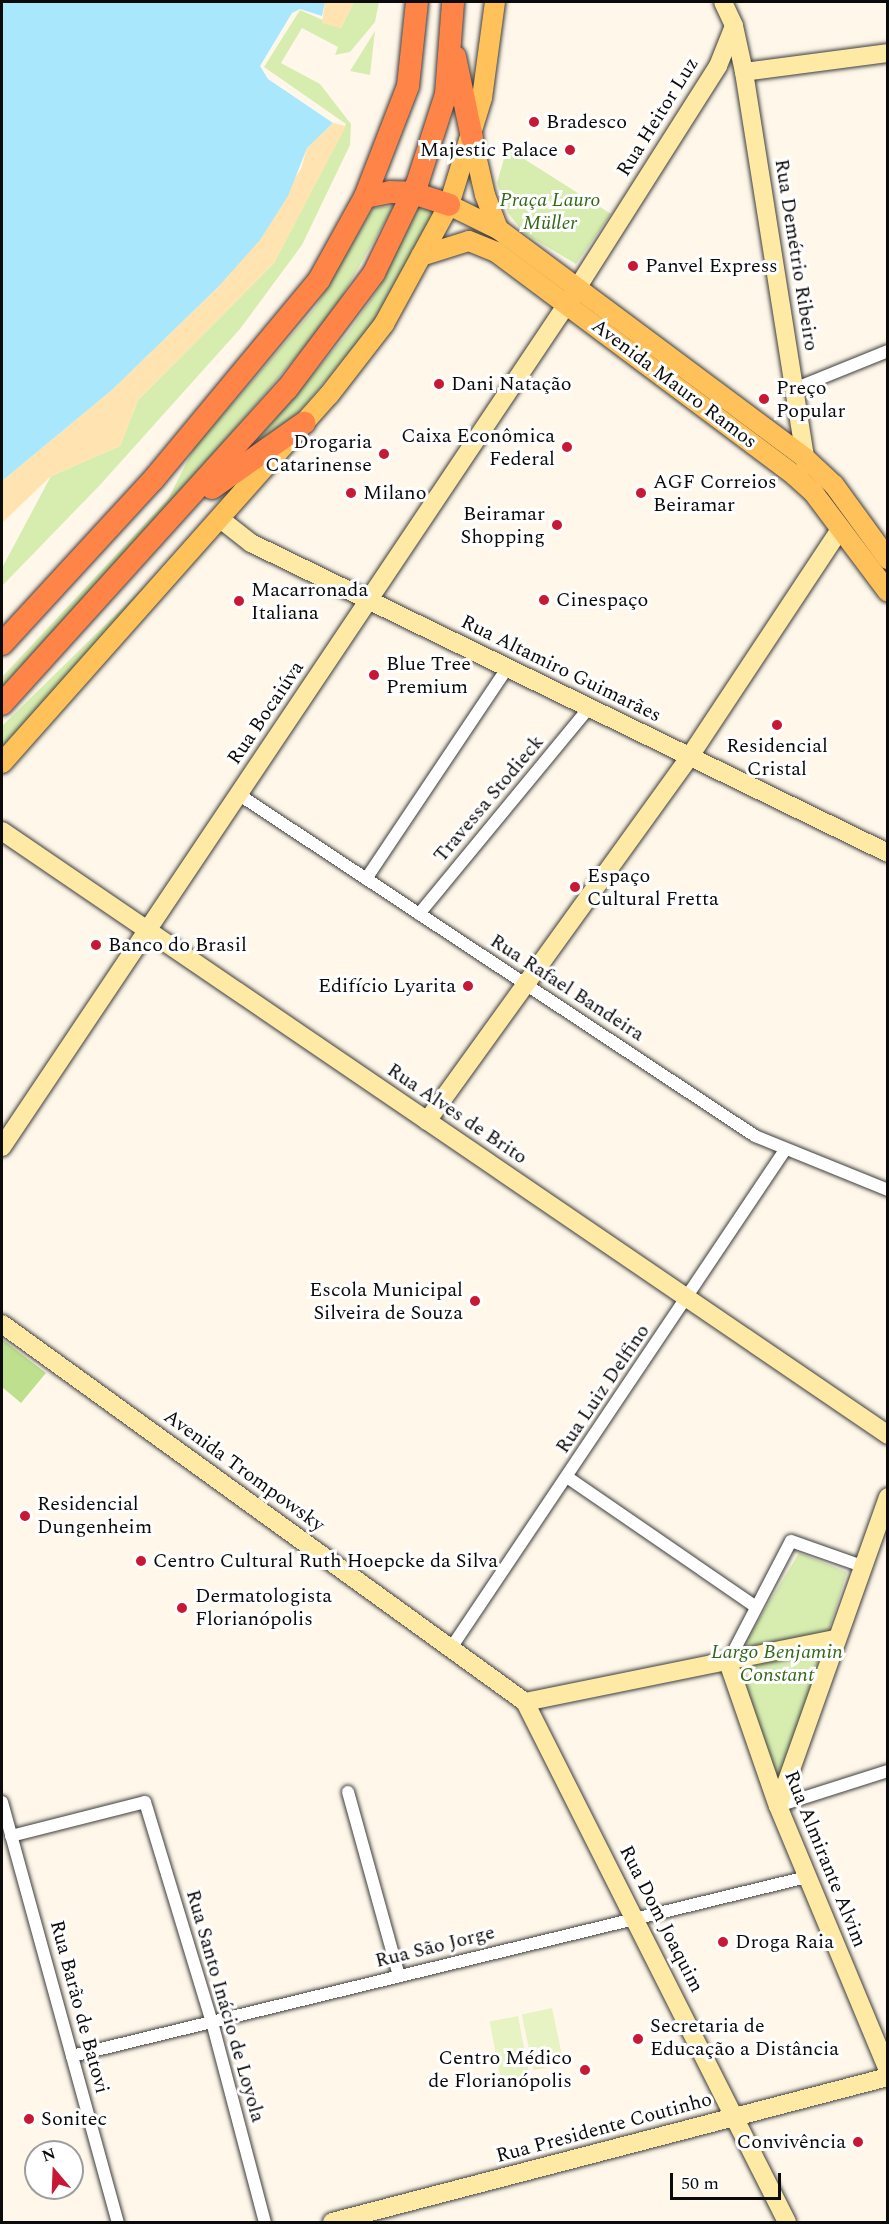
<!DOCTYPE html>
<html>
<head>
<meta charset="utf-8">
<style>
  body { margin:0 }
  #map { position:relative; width:889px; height:2224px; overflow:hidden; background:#fff8ea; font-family:Spectral,serif }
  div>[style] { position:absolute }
  .green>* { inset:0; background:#d7edb0 }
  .forest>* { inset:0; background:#bddf8e }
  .sand>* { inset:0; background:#ffe4b2 }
  .pitch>* { inset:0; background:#e8f3c3; transform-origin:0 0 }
  .water>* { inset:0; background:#a9e7fc }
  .roads { filter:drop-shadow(0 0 2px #3e3e3e) drop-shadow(0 0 2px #3e3e3e) }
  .street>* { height:12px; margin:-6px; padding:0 6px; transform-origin:6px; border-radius:6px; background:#fff }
  .secondary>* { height:18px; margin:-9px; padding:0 9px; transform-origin:9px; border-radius:9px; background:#ffeaa5 }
  .primary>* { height:20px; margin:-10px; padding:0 10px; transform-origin:10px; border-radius:10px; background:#ffc25a }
  .highway>* { height:22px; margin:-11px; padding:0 11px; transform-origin:11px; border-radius:11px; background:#ff8448 }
  .dots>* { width:16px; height:16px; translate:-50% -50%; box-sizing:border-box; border:3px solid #fff; border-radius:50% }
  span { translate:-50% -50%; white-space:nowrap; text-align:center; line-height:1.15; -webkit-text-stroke:6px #fff; paint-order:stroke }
  .street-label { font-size:20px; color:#0b0b0b }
  .poi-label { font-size:20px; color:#0b0b0b }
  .left { translate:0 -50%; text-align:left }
  .right { translate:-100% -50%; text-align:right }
  .park-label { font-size:20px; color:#326817; font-style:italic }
  .frame { position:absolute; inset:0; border:3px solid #0b0b0b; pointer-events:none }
  .north { position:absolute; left:24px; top:2140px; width:60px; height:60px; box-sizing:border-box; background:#fff; border:2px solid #9d9d9d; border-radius:50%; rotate:341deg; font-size:16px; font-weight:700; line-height:24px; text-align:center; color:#0b0b0b }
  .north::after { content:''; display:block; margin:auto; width:21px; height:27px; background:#c71836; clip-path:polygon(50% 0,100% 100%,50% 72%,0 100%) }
  .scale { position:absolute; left:670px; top:2173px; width:111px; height:27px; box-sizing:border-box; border:3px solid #0b0b0b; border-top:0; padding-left:8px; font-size:18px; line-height:21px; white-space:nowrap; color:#0b0b0b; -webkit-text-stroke:4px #fff; paint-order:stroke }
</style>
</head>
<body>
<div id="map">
  <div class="green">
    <div style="clip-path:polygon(354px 2px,379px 2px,375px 22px,350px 52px,335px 55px,338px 47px,302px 28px,281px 63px,320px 84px,351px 124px,350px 145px,302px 245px,240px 329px,100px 485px,2px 586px,2px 568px,51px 476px,120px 446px,138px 400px,274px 263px,346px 124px,264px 67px,300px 10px,341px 28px)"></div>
    <div style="clip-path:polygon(375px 31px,370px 75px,350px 71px)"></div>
    <div style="clip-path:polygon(507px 148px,611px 214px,576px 264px,524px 233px,508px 213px,497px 183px)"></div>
    <div style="clip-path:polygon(394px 206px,330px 317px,171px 504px,2px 687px,2px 677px,168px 499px,194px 448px,315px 308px,373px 208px)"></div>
    <div style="clip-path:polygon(417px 207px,434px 211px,379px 316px,277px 439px,230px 472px,348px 333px,380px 286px)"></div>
    <div style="clip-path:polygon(196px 530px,2px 751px,2px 726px,150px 581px)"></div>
    <div style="clip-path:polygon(799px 1553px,847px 1572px,784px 1773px,778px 1777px,773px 1773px,733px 1662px)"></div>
  </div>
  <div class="forest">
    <div style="clip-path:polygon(2px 1339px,46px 1373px,21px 1403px,2px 1387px)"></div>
  </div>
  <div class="sand">
    <div style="clip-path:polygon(325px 2px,354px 2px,341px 28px,322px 23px)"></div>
    <div style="clip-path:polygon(333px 123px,346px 126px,274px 263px,138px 400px,120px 446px,51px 476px,2px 523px,2px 481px,113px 389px,218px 287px,301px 169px,307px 148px)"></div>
  </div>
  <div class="pitch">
    <div style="left:552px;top:2008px;width:57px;height:31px;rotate:78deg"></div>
    <div style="left:518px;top:2016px;width:61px;height:29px;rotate:79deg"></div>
  </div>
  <div class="water">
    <div style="clip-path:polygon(2px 2px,325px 2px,322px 16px,300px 9px,292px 13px,260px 66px,268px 79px,333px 123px,307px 148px,288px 196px,260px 240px,218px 287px,113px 389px,2px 481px)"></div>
  </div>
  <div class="roads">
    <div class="street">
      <div style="left:794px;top:389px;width:101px;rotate:-22deg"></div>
      <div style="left:238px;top:794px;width:620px;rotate:33.48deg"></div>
      <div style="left:755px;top:1136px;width:144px;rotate:22.1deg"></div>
      <div style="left:366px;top:879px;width:254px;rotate:-56.2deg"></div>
      <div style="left:419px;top:914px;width:267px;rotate:-50.5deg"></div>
      <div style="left:567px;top:1477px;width:229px;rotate:34.5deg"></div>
      <div style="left:451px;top:1648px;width:600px;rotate:-56.15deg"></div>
      <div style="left:728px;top:1662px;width:136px;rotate:-62.5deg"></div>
      <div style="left:791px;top:1541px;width:75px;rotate:19.4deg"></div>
      <div style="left:348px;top:1792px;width:191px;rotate:74.5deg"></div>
      <div style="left:2px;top:1802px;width:436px;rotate:74.6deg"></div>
      <div style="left:778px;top:1806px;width:115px;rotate:-17.7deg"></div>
      <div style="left:11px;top:1836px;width:138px;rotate:-14.2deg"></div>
      <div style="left:145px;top:1802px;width:230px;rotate:73.1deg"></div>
      <div style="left:212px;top:2022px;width:207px;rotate:75.2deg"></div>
      <div style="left:72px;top:2056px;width:756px;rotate:-13.69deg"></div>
    </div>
    <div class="secondary">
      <div style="left:723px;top:2px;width:26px;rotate:65deg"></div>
      <div style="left:734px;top:26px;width:47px;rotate:77.7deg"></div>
      <div style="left:744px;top:72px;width:398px;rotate:81deg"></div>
      <div style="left:744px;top:72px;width:145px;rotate:-7.5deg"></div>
      <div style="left:219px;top:518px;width:41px;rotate:38deg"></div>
      <div style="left:251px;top:543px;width:708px;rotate:25.95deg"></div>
      <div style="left:2px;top:831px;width:1072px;rotate:34.28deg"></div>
      <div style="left:427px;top:1121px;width:450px;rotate:-54.2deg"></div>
      <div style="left:690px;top:756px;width:272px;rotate:-56.5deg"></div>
      <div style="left:2px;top:1147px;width:1015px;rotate:-56.17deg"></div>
      <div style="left:567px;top:304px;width:282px;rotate:-57.6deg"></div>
      <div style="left:718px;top:66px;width:43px;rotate:-68.2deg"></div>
      <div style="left:2px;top:1324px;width:645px;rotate:35.86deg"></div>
      <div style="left:525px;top:1702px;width:582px;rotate:63.26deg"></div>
      <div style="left:728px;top:1662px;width:152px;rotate:70.9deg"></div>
      <div style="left:778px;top:1806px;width:286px;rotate:67.4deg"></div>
      <div style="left:525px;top:1702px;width:316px;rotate:-11.5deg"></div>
      <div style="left:778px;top:1806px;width:328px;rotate:-70.4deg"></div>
      <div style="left:332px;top:2222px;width:575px;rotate:-14.62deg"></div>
    </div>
    <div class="primary">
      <div style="left:472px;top:138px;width:58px;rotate:77.2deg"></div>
      <div style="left:485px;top:195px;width:36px;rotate:69deg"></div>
      <div style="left:449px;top:205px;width:55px;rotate:26.1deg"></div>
      <div style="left:498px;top:229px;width:382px;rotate:36.7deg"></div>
      <div style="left:804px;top:457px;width:41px;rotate:43deg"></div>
      <div style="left:834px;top:485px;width:92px;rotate:53.9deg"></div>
      <div style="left:421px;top:256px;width:50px;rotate:-17.4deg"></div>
      <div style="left:469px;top:241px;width:29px;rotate:22deg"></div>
      <div style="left:496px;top:252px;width:372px;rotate:36.8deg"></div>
      <div style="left:794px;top:475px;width:25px;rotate:42deg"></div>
      <div style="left:813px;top:492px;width:125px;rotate:53.1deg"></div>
      <div style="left:2px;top:763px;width:492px;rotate:-48.4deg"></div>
      <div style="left:329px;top:395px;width:90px;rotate:-52.2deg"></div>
      <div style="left:384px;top:324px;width:136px;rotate:-61.4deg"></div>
      <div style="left:449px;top:205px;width:112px;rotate:-72.9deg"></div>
      <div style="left:482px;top:98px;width:97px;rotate:-82.3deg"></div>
    </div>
    <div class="highway">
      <div style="left:455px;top:57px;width:83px;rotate:78.1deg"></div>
      <div style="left:365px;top:197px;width:25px;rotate:-11deg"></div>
      <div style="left:390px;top:192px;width:23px;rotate:2deg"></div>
      <div style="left:413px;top:193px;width:38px;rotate:18deg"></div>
      <div style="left:212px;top:488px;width:113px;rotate:-35.2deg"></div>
      <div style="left:2px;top:644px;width:223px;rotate:-47.4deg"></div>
      <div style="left:153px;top:480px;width:260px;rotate:-50.3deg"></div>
      <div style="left:319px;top:280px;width:95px;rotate:-61deg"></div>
      <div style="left:365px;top:197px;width:119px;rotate:-68.8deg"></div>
      <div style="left:408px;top:86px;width:84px;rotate:-83.9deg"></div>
      <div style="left:2px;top:704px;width:425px;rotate:-47.9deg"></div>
      <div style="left:287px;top:389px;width:145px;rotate:-53.1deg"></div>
      <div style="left:374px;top:273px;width:99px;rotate:-64.2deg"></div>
      <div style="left:417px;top:184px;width:95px;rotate:-72.1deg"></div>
      <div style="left:446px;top:94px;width:92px;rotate:-85.6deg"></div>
    </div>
  </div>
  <div class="dots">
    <div style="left:534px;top:122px;background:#c71836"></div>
    <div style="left:570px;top:150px;background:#c71836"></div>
    <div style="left:633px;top:266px;background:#c71836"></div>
    <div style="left:439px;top:384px;background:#c71836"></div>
    <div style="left:764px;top:399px;background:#c71836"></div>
    <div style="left:567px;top:447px;background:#c71836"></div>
    <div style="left:384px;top:454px;background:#c71836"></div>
    <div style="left:351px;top:493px;background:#c71836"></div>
    <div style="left:641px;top:493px;background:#c71836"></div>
    <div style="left:557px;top:525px;background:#c71836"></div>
    <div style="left:544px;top:600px;background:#c71836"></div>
    <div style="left:239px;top:601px;background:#c71836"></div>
    <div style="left:374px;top:675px;background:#c71836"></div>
    <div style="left:777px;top:725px;background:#c71836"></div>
    <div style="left:575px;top:887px;background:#c71836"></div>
    <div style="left:96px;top:945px;background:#c71836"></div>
    <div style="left:468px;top:986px;background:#c71836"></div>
    <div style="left:475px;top:1301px;background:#c71836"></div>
    <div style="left:25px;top:1516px;background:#c71836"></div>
    <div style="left:141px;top:1561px;background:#c71836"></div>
    <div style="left:182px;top:1608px;background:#c71836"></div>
    <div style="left:723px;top:1942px;background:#c71836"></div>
    <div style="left:638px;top:2039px;background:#c71836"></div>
    <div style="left:585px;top:2070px;background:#c71836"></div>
    <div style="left:29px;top:2119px;background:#c71836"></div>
    <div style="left:858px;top:2142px;background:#c71836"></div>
  </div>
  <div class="street-label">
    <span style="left:658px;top:117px;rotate:-58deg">Rua Heitor Luz</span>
    <span style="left:796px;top:255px;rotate:81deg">Rua Demétrio Ribeiro</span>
    <span style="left:674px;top:384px;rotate:37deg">Avenida Mauro Ramos</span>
    <span style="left:561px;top:669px;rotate:26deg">Rua Altamiro Guimarães</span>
    <span style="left:266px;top:713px;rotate:-56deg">Rua Bocaiúva</span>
    <span style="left:489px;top:799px;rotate:-50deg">Travessa Stodieck</span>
    <span style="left:567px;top:988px;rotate:33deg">Rua Rafael Bandeira</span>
    <span style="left:457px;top:1114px;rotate:34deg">Rua Alves de Brito</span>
    <span style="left:603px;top:1389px;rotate:-56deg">Rua Luiz Delfino</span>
    <span style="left:244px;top:1471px;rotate:36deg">Avenida Trompowsky</span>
    <span style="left:825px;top:1859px;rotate:68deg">Rua Almirante Alvim</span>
    <span style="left:661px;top:1919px;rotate:63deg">Rua Dom Joaquim</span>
    <span style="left:435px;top:1947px;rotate:-14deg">Rua São Jorge</span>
    <span style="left:225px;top:2006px;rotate:74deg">Rua Santo Inácio de Loyola</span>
    <span style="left:79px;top:2007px;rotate:75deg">Rua Barão de Batovi</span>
    <span style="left:604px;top:2128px;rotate:-15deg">Rua Presidente Coutinho</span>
  </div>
  <div class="poi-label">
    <span class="left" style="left:546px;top:122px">Bradesco</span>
    <span class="right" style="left:558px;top:150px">Majestic Palace</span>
    <span class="left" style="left:645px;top:266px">Panvel Express</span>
    <span class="left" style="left:451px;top:384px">Dani Natação</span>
    <span class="left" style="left:776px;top:400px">Preço<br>Popular</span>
    <span class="right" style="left:555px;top:448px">Caixa Econômica<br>Federal</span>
    <span class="right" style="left:372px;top:454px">Drogaria<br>Catarinense</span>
    <span class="left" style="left:653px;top:494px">AGF Correios<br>Beiramar</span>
    <span class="left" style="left:363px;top:493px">Milano</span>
    <span class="right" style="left:545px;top:526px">Beiramar<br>Shopping</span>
    <span class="left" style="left:251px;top:602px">Macarronada<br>Italiana</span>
    <span class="left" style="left:556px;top:600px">Cinespaço</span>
    <span class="left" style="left:386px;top:676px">Blue Tree<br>Premium</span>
    <span style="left:777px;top:758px">Residencial<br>Cristal</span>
    <span class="left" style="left:587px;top:888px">Espaço<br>Cultural Fretta</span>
    <span class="left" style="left:108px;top:945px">Banco do Brasil</span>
    <span class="right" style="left:456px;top:986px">Edifício Lyarita</span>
    <span class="right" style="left:463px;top:1302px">Escola Municipal<br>Silveira de Souza</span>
    <span class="left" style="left:37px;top:1516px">Residencial<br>Dungenheim</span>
    <span class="left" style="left:153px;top:1561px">Centro Cultural Ruth Hoepcke da Silva</span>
    <span class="left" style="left:195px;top:1608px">Dermatologista<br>Florianópolis</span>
    <span class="left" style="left:735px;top:1942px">Droga Raia</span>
    <span class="left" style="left:650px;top:2038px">Secretaria de<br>Educação a Distância</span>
    <span class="right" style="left:572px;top:2070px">Centro Médico<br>de Florianópolis</span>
    <span class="left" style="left:41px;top:2119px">Sonitec</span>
    <span class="right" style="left:846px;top:2142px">Convivência</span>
  </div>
  <div class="park-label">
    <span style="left:550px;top:212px">Praça Lauro<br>Müller</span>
    <span style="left:777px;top:1664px">Largo Benjamin<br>Constant</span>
  </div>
  <div class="frame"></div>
  <div class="north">N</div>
  <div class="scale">50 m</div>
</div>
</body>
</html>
